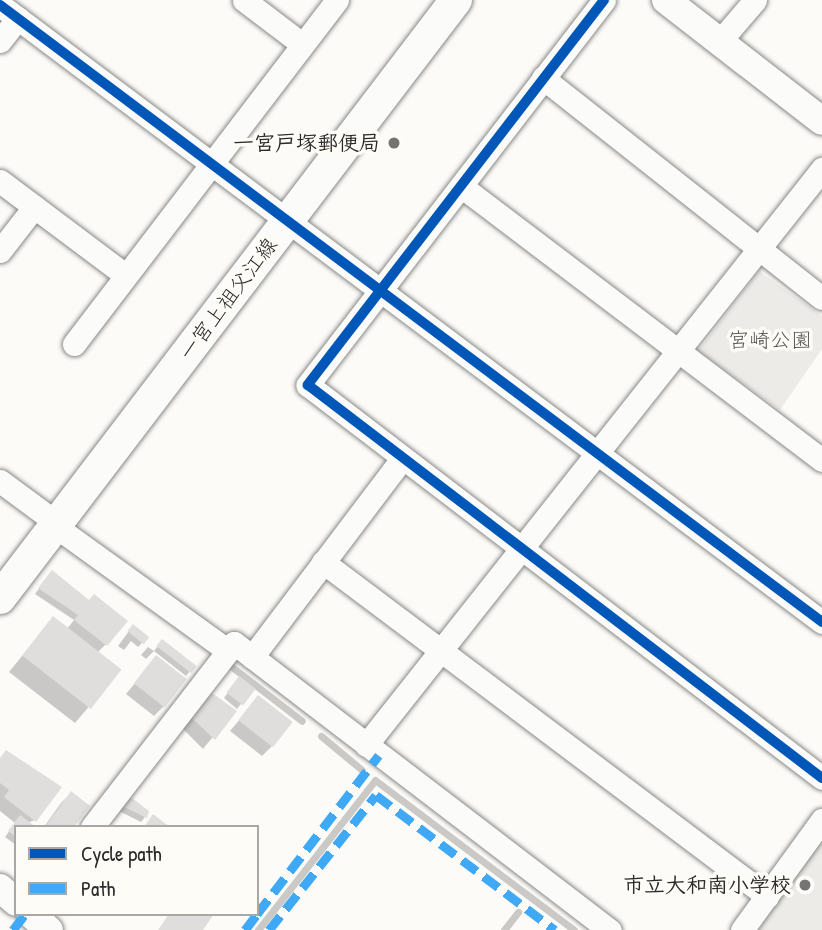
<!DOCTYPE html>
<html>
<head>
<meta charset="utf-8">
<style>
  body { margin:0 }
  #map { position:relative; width:822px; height:930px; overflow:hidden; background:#fcfbf8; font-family:"Patrick Hand","Klee One",sans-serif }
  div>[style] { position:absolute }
  .built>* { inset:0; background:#ecebe7 }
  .green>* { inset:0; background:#ecebe8 }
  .shadow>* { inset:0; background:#0003 }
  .stream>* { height:7px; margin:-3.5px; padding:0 3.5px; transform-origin:3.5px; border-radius:3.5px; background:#cac9c6 }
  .building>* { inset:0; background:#dfdedc; transform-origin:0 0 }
  .roads { filter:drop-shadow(0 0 2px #898987) drop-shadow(0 0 2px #898987) }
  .minor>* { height:23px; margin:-11.5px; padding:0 11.5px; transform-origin:11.5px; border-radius:11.5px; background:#fbfbf9 }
  .tertiary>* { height:28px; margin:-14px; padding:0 14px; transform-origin:14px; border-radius:14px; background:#fbfbf9 }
  .secondary>* { height:32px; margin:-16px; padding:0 16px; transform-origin:16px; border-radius:16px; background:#fbfbf9 }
  .quiet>* { height:9px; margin-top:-4.5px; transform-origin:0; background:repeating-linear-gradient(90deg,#3fa9f5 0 18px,transparent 0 27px) }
  .cycleway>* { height:10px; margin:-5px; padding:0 5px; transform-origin:5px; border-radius:5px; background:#0057b8 }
  .dots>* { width:19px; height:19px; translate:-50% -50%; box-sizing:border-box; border:4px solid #fdfcf7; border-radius:50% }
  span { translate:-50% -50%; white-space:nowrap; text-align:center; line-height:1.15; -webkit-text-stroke:7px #fdfcf7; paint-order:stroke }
  .poi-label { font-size:21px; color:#2b2b2b; font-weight:700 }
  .right { translate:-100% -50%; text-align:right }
  .street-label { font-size:21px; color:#2b2b2b }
  .park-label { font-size:21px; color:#585857 }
  .legend { position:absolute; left:14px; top:825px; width:245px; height:91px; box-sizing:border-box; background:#fdfcf7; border:2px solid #a9a8a5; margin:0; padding:9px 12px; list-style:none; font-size:21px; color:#2b2b2b }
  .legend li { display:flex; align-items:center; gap:14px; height:35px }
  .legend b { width:35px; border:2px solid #a9a8a5 }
</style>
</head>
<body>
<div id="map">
  <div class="built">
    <div style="clip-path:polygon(822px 839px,822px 930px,755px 930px)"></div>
  </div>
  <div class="green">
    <div style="clip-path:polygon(759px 271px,822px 316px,822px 349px,780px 410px,698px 351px)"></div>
  </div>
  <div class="shadow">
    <div style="clip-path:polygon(48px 576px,106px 644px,97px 653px,120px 670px,75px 723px,9px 672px,53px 618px,67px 629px,74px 620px,35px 594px)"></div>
    <div style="clip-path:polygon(129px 631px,143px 642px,138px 647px,131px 641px,124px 650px,118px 646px)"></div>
    <div style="clip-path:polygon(158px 646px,194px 666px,186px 676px,154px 651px)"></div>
    <div style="clip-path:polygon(148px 647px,154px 651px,146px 659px,141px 655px)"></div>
    <div style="clip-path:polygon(156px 658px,164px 706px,154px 716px,126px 694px)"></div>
    <div style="clip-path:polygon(235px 683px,253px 689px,237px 709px,224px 698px)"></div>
    <div style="clip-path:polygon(258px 698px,272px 746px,262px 756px,230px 731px)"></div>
    <div style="clip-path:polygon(203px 705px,234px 711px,203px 749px,183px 729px)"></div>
    <div style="clip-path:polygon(0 759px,35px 820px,16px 827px,16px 845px,5px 837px,15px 823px,0 811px)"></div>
    <div style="clip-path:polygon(71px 793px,69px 827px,44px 827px,61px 803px)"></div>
    <div style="clip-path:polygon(123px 802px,145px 817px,141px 822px,117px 810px)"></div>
  </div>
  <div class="stream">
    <div style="left:228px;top:664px;width:93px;rotate:37.6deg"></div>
    <div style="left:321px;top:736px;width:53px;rotate:39.7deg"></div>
    <div style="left:258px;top:930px;width:190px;rotate:-52deg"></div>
    <div style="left:375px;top:780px;width:249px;rotate:37deg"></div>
    <div style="left:504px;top:930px;width:23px;rotate:-52deg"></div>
  </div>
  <div class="building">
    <div style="clip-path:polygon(52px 570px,89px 600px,94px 594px,128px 621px,107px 646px,74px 620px,78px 615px,38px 588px)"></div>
    <div style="left:53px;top:616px;width:87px;height:50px;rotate:38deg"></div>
    <div style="left:133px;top:624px;width:21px;height:9px;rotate:39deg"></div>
    <div style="left:162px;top:639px;width:44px;height:9px;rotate:38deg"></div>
    <div style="left:156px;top:655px;width:39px;height:36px;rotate:38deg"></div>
    <div style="left:239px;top:676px;width:21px;height:21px;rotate:37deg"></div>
    <div style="clip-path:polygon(212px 693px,237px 711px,215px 740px,192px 718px)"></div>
    <div style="left:258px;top:695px;width:44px;height:32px;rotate:38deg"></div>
    <div style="clip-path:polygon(6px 750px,62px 787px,36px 822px,4px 797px,9px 790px,0 783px,0 758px)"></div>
    <div style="clip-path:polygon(71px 791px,90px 806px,74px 827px,45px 827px)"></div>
    <div style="clip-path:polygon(128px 795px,149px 811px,147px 818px,120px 805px)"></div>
    <div style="clip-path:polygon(153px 814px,170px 827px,144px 827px)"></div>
    <div style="clip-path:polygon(20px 815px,36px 827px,16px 827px,16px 837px,8px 831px)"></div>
    <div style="clip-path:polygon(169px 914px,214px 914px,203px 930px,158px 930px)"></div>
  </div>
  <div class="roads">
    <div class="minor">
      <div style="left:244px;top:0;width:73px;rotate:37.2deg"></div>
      <div style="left:604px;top:0;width:486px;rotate:127.6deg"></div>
      <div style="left:308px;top:385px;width:647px;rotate:37.4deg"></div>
      <div style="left:0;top:5px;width:1028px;rotate:36.89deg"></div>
      <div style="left:0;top:41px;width:29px;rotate:-52deg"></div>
      <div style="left:720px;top:41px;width:54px;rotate:-49.5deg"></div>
      <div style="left:543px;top:78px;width:355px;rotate:38.3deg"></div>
      <div style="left:0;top:181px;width:156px;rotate:36.9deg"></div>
      <div style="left:461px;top:186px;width:453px;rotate:37.2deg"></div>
      <div style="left:0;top:251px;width:56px;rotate:-52.3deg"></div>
      <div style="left:74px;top:344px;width:433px;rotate:-52.6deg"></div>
      <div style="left:0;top:481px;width:71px;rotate:36.4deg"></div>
      <div style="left:55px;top:526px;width:213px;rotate:35.8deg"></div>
      <div style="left:228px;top:651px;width:10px;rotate:-53deg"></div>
      <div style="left:234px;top:643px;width:473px;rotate:37.4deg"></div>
      <div style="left:323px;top:562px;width:556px;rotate:36.95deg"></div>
      <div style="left:252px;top:657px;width:248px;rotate:-52.9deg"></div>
      <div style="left:366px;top:745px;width:735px;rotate:-51.63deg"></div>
      <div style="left:92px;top:827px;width:222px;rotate:-52.3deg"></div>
      <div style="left:742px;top:930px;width:136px;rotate:-54deg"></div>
    </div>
    <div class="tertiary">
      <div style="left:666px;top:0;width:197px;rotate:37.8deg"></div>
      <div style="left:0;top:888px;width:21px;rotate:41deg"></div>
      <div style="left:31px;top:914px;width:24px;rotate:42deg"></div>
    </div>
    <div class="secondary">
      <div style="left:0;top:598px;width:752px;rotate:-52.67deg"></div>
    </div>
  </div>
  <div class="quiet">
    <div style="left:257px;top:914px;width:200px;rotate:-52.5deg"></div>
    <div style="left:13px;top:930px;width:20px;rotate:-53deg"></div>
    <div style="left:245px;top:930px;width:20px;rotate:-53deg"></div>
    <div style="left:269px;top:930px;width:172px;rotate:-51.6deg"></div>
    <div style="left:376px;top:795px;width:224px;rotate:37deg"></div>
  </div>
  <div class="cycleway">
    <div style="left:604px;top:0;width:486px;rotate:127.6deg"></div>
    <div style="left:308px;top:385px;width:647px;rotate:37.4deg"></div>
    <div style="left:0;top:5px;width:1028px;rotate:36.89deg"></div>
  </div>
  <div class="dots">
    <div style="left:394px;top:143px;background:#747473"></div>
    <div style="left:805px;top:885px;background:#747473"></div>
  </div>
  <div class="poi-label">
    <span class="right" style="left:380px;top:143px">一宮戸塚郵便局</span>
    <span class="right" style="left:791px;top:885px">市立大和南小学校</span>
  </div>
  <div class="street-label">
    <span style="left:228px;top:299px;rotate:-53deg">一宮上祖父江線</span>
  </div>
  <div class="park-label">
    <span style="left:770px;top:340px">宮崎公園</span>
  </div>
  <ul class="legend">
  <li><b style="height:9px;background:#0057b8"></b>Cycle path</li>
  <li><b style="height:9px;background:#3fa9f5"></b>Path</li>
  </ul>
</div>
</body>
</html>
